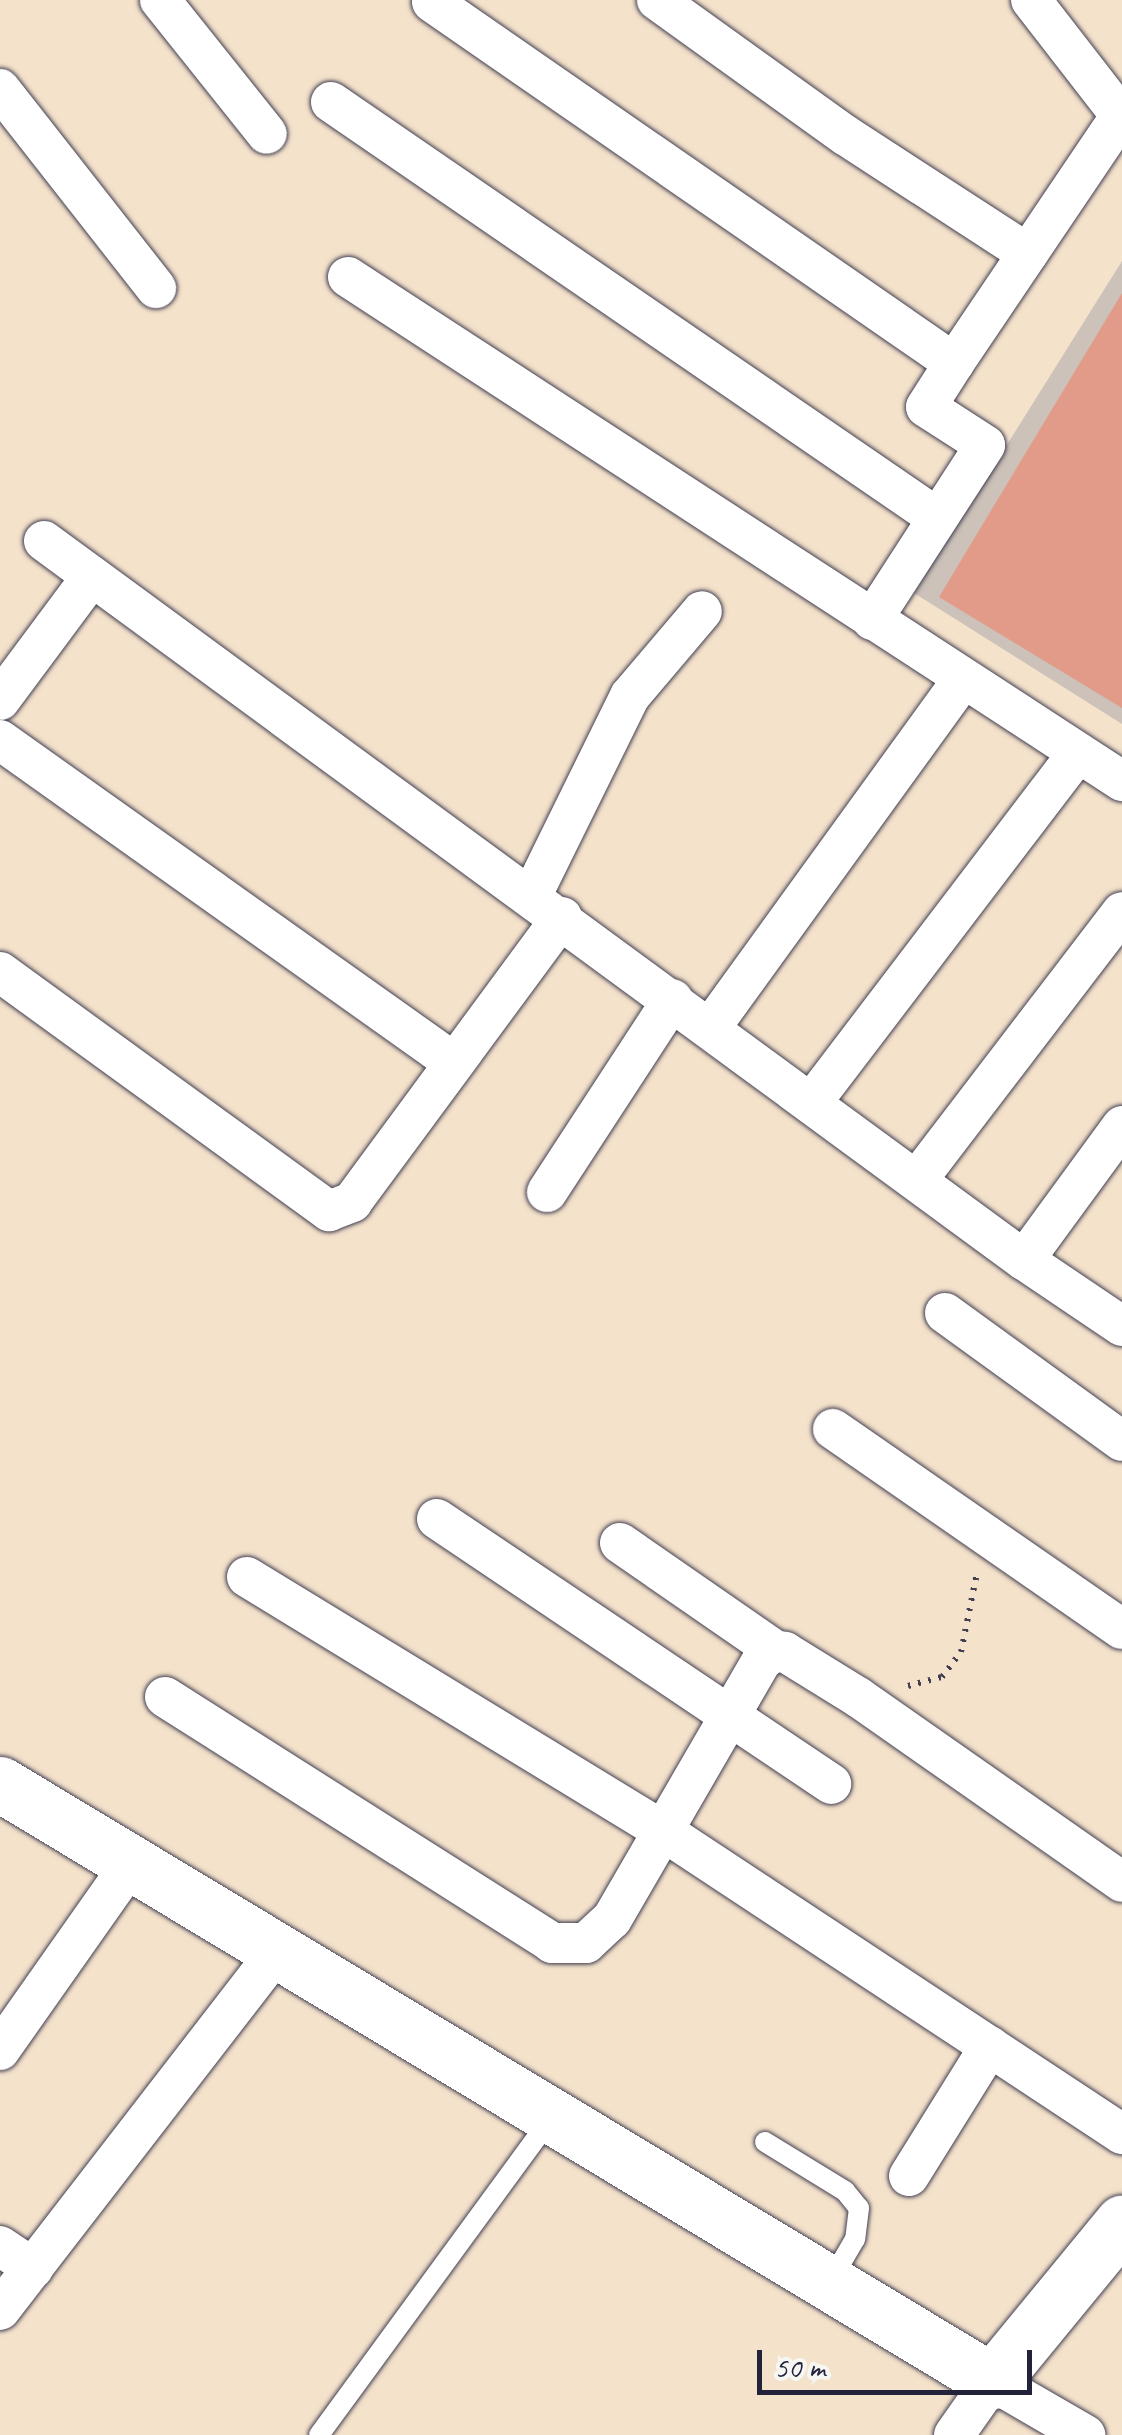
<!DOCTYPE html>
<html>
<head>
<meta charset="utf-8">
<style>
  body { margin:0 }
  #map { position:relative; width:1122px; height:2435px; overflow:hidden; background:#f4e2cb; font-family:Caveat,sans-serif }
  div>[style] { position:absolute }
  .industrial>* { inset:0; background:#ccc2b9 }
  .building>* { inset:0; background:#e19b88 }
  .path>* { height:6px; margin-top:-3px; transform-origin:0; background:repeating-linear-gradient(90deg,#423f51 0 2.5px,transparent 0 10.5px) }
  .roads { filter:drop-shadow(0 0 2px #423f51) drop-shadow(0 0 2px #423f51) }
  .lane>* { height:20px; margin:-10px; padding:0 10px; transform-origin:10px; border-radius:10px; background:#fff }
  .street>* { height:40px; margin:-20px; padding:0 20px; transform-origin:20px; border-radius:20px; background:#fff }
  .secondary>* { height:55px; margin:-27.5px; padding:0 27.5px; transform-origin:27.5px; border-radius:27.5px; background:#fff }
  span { translate:-50% -50%; white-space:nowrap; text-align:center; line-height:1.15; -webkit-text-stroke:8px #f6f6f2; paint-order:stroke }
  .scale { position:absolute; left:757px; top:2350px; width:275px; height:45px; box-sizing:border-box; border:5px solid #22223b; border-top:0; padding-left:12px; font-size:30px; line-height:35px; white-space:nowrap; color:#22223b; -webkit-text-stroke:8px #f6f6f2; paint-order:stroke }
</style>
</head>
<body>
<div id="map">
  <div class="industrial">
    <div style="clip-path:polygon(1122px 261px,1122px 724px,914px 593px)"></div>
  </div>
  <div class="building">
    <div style="clip-path:polygon(1122px 293px,1122px 708px,939px 597px)"></div>
  </div>
  <div class="path">
    <div style="left:908px;top:1686px;width:35px;rotate:-15deg"></div>
    <div style="left:942px;top:1677px;width:31px;rotate:-53deg"></div>
    <div style="left:961px;top:1652px;width:81px;rotate:-78.6deg"></div>
  </div>
  <div class="roads">
    <div class="lane">
      <div style="left:765px;top:2142px;width:94px;rotate:31.5deg"></div>
      <div style="left:845px;top:2191px;width:22px;rotate:51deg"></div>
      <div style="left:859px;top:2208px;width:31px;rotate:97deg"></div>
      <div style="left:855px;top:2239px;width:50px;rotate:120.2deg"></div>
      <div style="left:319px;top:2435px;width:391px;rotate:-53.8deg"></div>
    </div>
    <div class="street">
      <div style="left:160px;top:0;width:171px;rotate:51.4deg"></div>
      <div style="left:657px;top:0;width:231px;rotate:35.7deg"></div>
      <div style="left:845px;top:135px;width:218px;rotate:33deg"></div>
      <div style="left:1031px;top:0;width:147px;rotate:52.2deg"></div>
      <div style="left:432px;top:2px;width:635px;rotate:34.67deg"></div>
      <div style="left:954px;top:363px;width:300px;rotate:-56deg"></div>
      <div style="left:0;top:89px;width:253px;rotate:51.9deg"></div>
      <div style="left:331px;top:102px;width:734px;rotate:34.45deg"></div>
      <div style="left:348px;top:277px;width:924px;rotate:33.07deg"></div>
      <div style="left:44px;top:541px;width:1215px;rotate:36.27deg"></div>
      <div style="left:1024px;top:1260px;width:118px;rotate:34deg"></div>
      <div style="left:872px;top:620px;width:208px;rotate:-57.1deg"></div>
      <div style="left:985px;top:445px;width:70px;rotate:-147.2deg"></div>
      <div style="left:926px;top:407px;width:52px;rotate:-57.5deg"></div>
      <div style="left:0;top:700px;width:154px;rotate:-53.4deg"></div>
      <div style="left:0;top:740px;width:556px;rotate:35.41deg"></div>
      <div style="left:532px;top:895px;width:222px;rotate:-63.8deg"></div>
      <div style="left:630px;top:696px;width:111px;rotate:-49.7deg"></div>
      <div style="left:0;top:972px;width:407px;rotate:36deg"></div>
      <div style="left:329px;top:1211px;width:25px;rotate:-21deg"></div>
      <div style="left:352px;top:1202px;width:354px;rotate:-53.6deg"></div>
      <div style="left:711px;top:1027px;width:430px;rotate:-54.1deg"></div>
      <div style="left:812px;top:1102px;width:439px;rotate:-52.7deg"></div>
      <div style="left:917px;top:1180px;width:337px;rotate:-52.6deg"></div>
      <div style="left:547px;top:1192px;width:230px;rotate:-56.9deg"></div>
      <div style="left:1024px;top:1260px;width:166px;rotate:-53.8deg"></div>
      <div style="left:945px;top:1313px;width:218px;rotate:35.9deg"></div>
      <div style="left:833px;top:1429px;width:351px;rotate:34.7deg"></div>
      <div style="left:437px;top:1519px;width:475px;rotate:33.9deg"></div>
      <div style="left:620px;top:1543px;width:190px;rotate:34.7deg"></div>
      <div style="left:247px;top:1577px;width:484px;rotate:31.4deg"></div>
      <div style="left:660px;top:1829px;width:554px;rotate:33.43deg"></div>
      <div style="left:165px;top:1697px;width:459px;rotate:32.4deg"></div>
      <div style="left:552px;top:1943px;width:34px"></div>
      <div style="left:586px;top:1943px;width:35px;rotate:-43deg"></div>
      <div style="left:612px;top:1919px;width:299px;rotate:-59.9deg"></div>
      <div style="left:762px;top:1660px;width:17px;rotate:-33deg"></div>
      <div style="left:776px;top:1651px;width:9px;rotate:6deg"></div>
      <div style="left:785px;top:1652px;width:86px;rotate:31.7deg"></div>
      <div style="left:858px;top:1697px;width:322px;rotate:35deg"></div>
      <div style="left:0;top:2050px;width:226px;rotate:-54.9deg"></div>
      <div style="left:909px;top:2176px;width:153px;rotate:-58.1deg"></div>
      <div style="left:0;top:2246px;width:40px;rotate:34deg"></div>
      <div style="left:0;top:2310px;width:453px;rotate:-52.3deg"></div>
      <div style="left:954px;top:2435px;width:66px;rotate:-54.9deg"></div>
      <div style="left:992px;top:2381px;width:108px;rotate:30.1deg"></div>
    </div>
    <div class="secondary">
      <div style="left:0;top:1784px;width:1158px;rotate:31.04deg"></div>
      <div style="left:992px;top:2381px;width:205px;rotate:-50.6deg"></div>
    </div>
  </div>
  <div class="scale">50 m</div>
</div>
</body>
</html>
